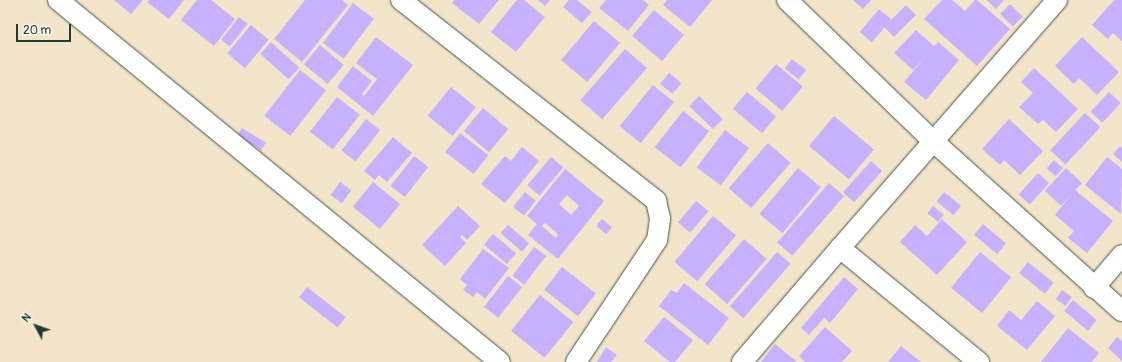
<!DOCTYPE html>
<html>
<head>
<meta charset="utf-8">
<style>
  body { margin:0 }
  #map { position:relative; width:1122px; height:362px; overflow:hidden; background:#f3e5c9; font-family:Pangolin,sans-serif }
  div>[style] { position:absolute }
  .building>* { inset:0; background:#c7b2ff; transform-origin:0 0 }
  .roads { filter:drop-shadow(0 0 1px #3f564a) drop-shadow(0 0 1px #3f564a) }
  .minor>* { height:20px; margin:-10px; padding:0 10px; transform-origin:10px; border-radius:10px; background:#fff }
  span { translate:-50% -50%; white-space:nowrap; text-align:center; line-height:1.15; -webkit-text-stroke:4px #fbf7ec; paint-order:stroke }
  .north { position:absolute; left:16px; top:306px; width:40px; height:40px; -webkit-text-stroke:3px #fbf7ec; paint-order:stroke; rotate:311deg; font-size:11px; font-weight:700; line-height:16px; text-align:center; color:#1f3d34 }
  .north::after { content:''; display:block; margin:auto; width:14px; height:18px; background:#1f3d34; clip-path:polygon(50% 0,100% 100%,50% 72%,0 100%) }
  .scale { position:absolute; left:16px; top:24px; width:55px; height:18px; box-sizing:border-box; border:2px solid #1f3d34; border-top:0; padding-left:5px; font-size:12px; line-height:14px; white-space:nowrap; color:#1f3d34; -webkit-text-stroke:3px #fbf7ec; paint-order:stroke }
</style>
</head>
<body>
<div id="map">
  <div class="building">
    <div style="clip-path:polygon(114px 0,143px 0,131px 14px)"></div>
    <div style="clip-path:polygon(149px 0,184px 0,169px 19px,147px 2px)"></div>
    <div style="clip-path:polygon(197px 0,211px 0,235px 19px,214px 46px,181px 20px)"></div>
    <div style="clip-path:polygon(305px 0,342px 0,348px 5px,302px 62px,274px 39px)"></div>
    <div style="clip-path:polygon(454px 0,499px 0,479px 24px,452px 3px)"></div>
    <div style="clip-path:polygon(517px 0,524px 0,545px 17px,516px 52px,491px 32px)"></div>
    <div style="clip-path:polygon(538px 0,550px 0,545px 6px)"></div>
    <div style="clip-path:polygon(569px 0,577px 0,592px 12px,582px 23px,563px 7px)"></div>
    <div style="clip-path:polygon(606px 0,643px 0,649px 5px,628px 31px,599px 8px)"></div>
    <div style="clip-path:polygon(667px 0,712px 0,690px 27px,663px 5px)"></div>
    <div style="clip-path:polygon(853px 0,871px 0,863px 9px)"></div>
    <div style="clip-path:polygon(942px 0,952px 0,965px 11px,975px 0,977px 0,1010px 29px,977px 66px,924px 19px)"></div>
    <div style="clip-path:polygon(987px 0,1004px 0,996px 9px)"></div>
    <div style="clip-path:polygon(1114px 0,1122px 0,1122px 41px,1113px 33px,1108px 39px,1092px 25px)"></div>
    <div style="left:353px;top:3px;width:26px;height:50px;rotate:37deg"></div>
    <div style="left:1010px;top:4px;width:18px;height:14px;rotate:45deg"></div>
    <div style="left:906px;top:5px;width:14px;height:31px;rotate:45deg"></div>
    <div style="left:879px;top:9px;width:16px;height:30px;rotate:40deg"></div>
    <div style="left:654px;top:10px;width:39px;height:34px;rotate:40deg"></div>
    <div style="left:239px;top:17px;width:11px;height:29px;rotate:38deg"></div>
    <div style="left:594px;top:21px;width:34px;height:51px;rotate:40deg"></div>
    <div style="left:251px;top:25px;width:23px;height:37px;rotate:40deg"></div>
    <div style="clip-path:polygon(916px 30px,934px 46px,938px 42px,959px 60px,926px 100px,904px 82px,927px 55px,913px 70px,894px 53px)"></div>
    <div style="clip-path:polygon(376px 37px,413px 65px,373px 116px,337px 87px,353px 66px,372px 81px,362px 94px,364px 96px,377px 79px,356px 63px)"></div>
    <div style="clip-path:polygon(1082px 37px,1119px 72px,1097px 95px,1079px 78px,1074px 84px,1055px 66px)"></div>
    <div style="left:271px;top:42px;width:38px;height:16px;rotate:42deg"></div>
    <div style="left:320px;top:45px;width:31px;height:25px;rotate:40deg"></div>
    <div style="left:625px;top:49px;width:29px;height:68px;rotate:41deg"></div>
    <div style="left:792px;top:59px;width:18px;height:12px;rotate:38deg"></div>
    <div style="left:776px;top:64px;width:35px;height:32px;rotate:40deg"></div>
    <div style="clip-path:polygon(1034px 68px,1078px 109px,1056px 132px,1043px 120px,1038px 124px,1019px 107px,1033px 93px,1021px 82px)"></div>
    <div style="left:300px;top:70px;width:33px;height:58px;rotate:38deg"></div>
    <div style="left:669px;top:73px;width:16px;height:14px;rotate:40deg"></div>
    <div style="left:653px;top:85px;width:27px;height:53px;rotate:39deg"></div>
    <div style="left:451px;top:87px;width:32px;height:37px;rotate:39deg"></div>
    <div style="left:747px;top:92px;width:38px;height:22px;rotate:40deg"></div>
    <div style="left:1109px;top:92px;width:16px;height:27px;rotate:43deg"></div>
    <div style="left:699px;top:96px;width:33px;height:14px;rotate:44deg"></div>
    <div style="left:337px;top:97px;width:29px;height:44px;rotate:38deg"></div>
    <div style="left:483px;top:108px;width:33px;height:30px;rotate:40deg"></div>
    <div style="left:683px;top:111px;width:33px;height:46px;rotate:38deg"></div>
    <div style="left:1085px;top:113px;width:21px;height:51px;rotate:43deg"></div>
    <div style="left:834px;top:116px;width:52px;height:39px;rotate:40deg"></div>
    <div style="left:366px;top:119px;width:18px;height:40px;rotate:38deg"></div>
    <div style="clip-path:polygon(1009px 119px,1043px 151px,1020px 175px,1004px 160px,1000px 165px,982px 149px)"></div>
    <div style="left:242px;top:128px;width:28px;height:9px;rotate:32deg"></div>
    <div style="left:725px;top:130px;width:30px;height:47px;rotate:37deg"></div>
    <div style="left:460px;top:133px;width:36px;height:24px;rotate:38deg"></div>
    <div style="clip-path:polygon(393px 137px,412px 153px,387px 182px,379px 175px,375px 180px,364px 171px)"></div>
    <div style="left:768px;top:143px;width:30px;height:60px;rotate:41deg"></div>
    <div style="clip-path:polygon(1120px 146px,1122px 148px,1122px 162px,1113px 154px)"></div>
    <div style="clip-path:polygon(522px 147px,539px 161px,505px 203px,481px 184px,505px 156px,511px 161px)"></div>
    <div style="left:414px;top:156px;width:18px;height:38px;rotate:38deg"></div>
    <div style="left:551px;top:157px;width:16px;height:37px;rotate:40deg"></div>
    <div style="clip-path:polygon(1107px 157px,1122px 169px,1121px 214px,1085px 185px)"></div>
    <div style="left:1054px;top:160px;width:12px;height:11px;rotate:42deg"></div>
    <div style="left:871px;top:161px;width:15px;height:42px;rotate:42deg"></div>
    <div style="left:798px;top:168px;width:30px;height:60px;rotate:40deg"></div>
    <div style="left:1066px;top:168px;width:22px;height:31px;rotate:43deg"></div>
    <div style="clip-path:polygon(evenodd,565px 169px,604px 201px,558px 259px,528px 235px,537px 224px,527px 216px,565px 169px,567px 195px,579px 206px,571px 215px,559px 204px,567px 195px,565px 169px,545px 223px,558px 234px,556px 238px,542px 226px,545px 223px)"></div>
    <div style="left:1038px;top:173px;width:15px;height:29px;rotate:42deg"></div>
    <div style="left:340px;top:182px;width:14px;height:16px;rotate:36deg"></div>
    <div style="left:373px;top:182px;width:35px;height:32px;rotate:39deg"></div>
    <div style="left:829px;top:183px;width:20px;height:79px;rotate:41deg"></div>
    <div style="clip-path:polygon(1075px 190px,1113px 221px,1087px 253px,1068px 238px,1074px 231px,1055px 215px)"></div>
    <div style="left:525px;top:192px;width:14px;height:19px;rotate:39deg"></div>
    <div style="left:944px;top:192px;width:22px;height:12px;rotate:39deg"></div>
    <div style="left:696px;top:201px;width:16px;height:28px;rotate:40deg"></div>
    <div style="clip-path:polygon(458px 206px,480px 226px,467px 240px,462px 235px,460px 237px,466px 243px,445px 266px,422px 245px)"></div>
    <div style="left:933px;top:206px;width:14px;height:9px;rotate:39deg"></div>
    <div style="left:713px;top:216px;width:30px;height:60px;rotate:40deg"></div>
    <div style="left:602px;top:219px;width:13px;height:9px;rotate:39deg"></div>
    <div style="clip-path:polygon(942px 219px,967px 242px,937px 275px,900px 242px,915px 225px,927px 236px)"></div>
    <div style="left:983px;top:224px;width:30px;height:14px;rotate:40deg"></div>
    <div style="left:508px;top:225px;width:28px;height:11px;rotate:41deg"></div>
    <div style="left:493px;top:234px;width:30px;height:14px;rotate:40deg"></div>
    <div style="left:744px;top:239px;width:30px;height:60px;rotate:41deg"></div>
    <div style="left:534px;top:247px;width:15px;height:36px;rotate:37deg"></div>
    <div style="clip-path:polygon(483px 249px,509px 268px,485px 299px,477px 292px,473px 297px,463px 290px,467px 285px,460px 279px)"></div>
    <div style="left:777px;top:252px;width:18px;height:72px;rotate:41deg"></div>
    <div style="left:980px;top:252px;width:40px;height:46px;rotate:39deg"></div>
    <div style="left:1028px;top:262px;width:33px;height:14px;rotate:39deg"></div>
    <div style="left:562px;top:267px;width:43px;height:29px;rotate:38deg"></div>
    <div style="left:508px;top:276px;width:18px;height:39px;rotate:38deg"></div>
    <div style="clip-path:polygon(844px 277px,858px 289px,830px 323px,824px 318px,809px 335px,801px 328px)"></div>
    <div style="clip-path:polygon(684px 283px,729px 318px,708px 345px,659px 306px,671px 290px,677px 293px)"></div>
    <div style="left:307px;top:287px;width:49px;height:13px;rotate:38deg"></div>
    <div style="left:1062px;top:290px;width:12px;height:11px;rotate:35deg"></div>
    <div style="left:540px;top:295px;width:43px;height:46px;rotate:39deg"></div>
    <div style="left:1073px;top:300px;width:31px;height:14px;rotate:40deg"></div>
    <div style="clip-path:polygon(1037px 301px,1055px 316px,1027px 350px,997px 326px,1009px 310px,1021px 320px)"></div>
    <div style="clip-path:polygon(664px 317px,693px 340px,675px 362px,670px 362px,644px 341px)"></div>
    <div style="clip-path:polygon(825px 327px,852px 351px,842px 362px,805px 362px,799px 356px)"></div>
    <div style="clip-path:polygon(1068px 328px,1099px 353px,1092px 362px,1041px 362px)"></div>
    <div style="clip-path:polygon(1117px 337px,1122px 341px,1122px 361px,1108px 348px)"></div>
    <div style="clip-path:polygon(775px 344px,797px 362px,761px 362px)"></div>
    <div style="clip-path:polygon(901px 346px,921px 362px,888px 362px)"></div>
    <div style="clip-path:polygon(606px 347px,617px 355px,611px 362px,597px 362px)"></div>
  </div>
  <div class="roads">
    <div class="minor">
      <div style="left:58px;top:0;width:571px;rotate:39.32deg"></div>
      <div style="left:401px;top:0;width:325px;rotate:38.2deg"></div>
      <div style="left:656px;top:201px;width:18px;rotate:77deg"></div>
      <div style="left:660px;top:219px;width:21px;rotate:98deg"></div>
      <div style="left:657px;top:240px;width:146px;rotate:123.6deg"></div>
      <div style="left:787px;top:0;width:203px;rotate:44deg"></div>
      <div style="left:933px;top:141px;width:254px;rotate:42deg"></div>
      <div style="left:840px;top:248px;width:180px;rotate:39.4deg"></div>
      <div style="left:1094px;top:288px;width:43px;rotate:-49.7deg"></div>
      <div style="left:742px;top:362px;width:150px;rotate:-49.3deg"></div>
      <div style="left:840px;top:248px;width:330px;rotate:-48.8deg"></div>
    </div>
  </div>
  <div class="north">N</div>
  <div class="scale">20 m</div>
</div>
</body>
</html>
